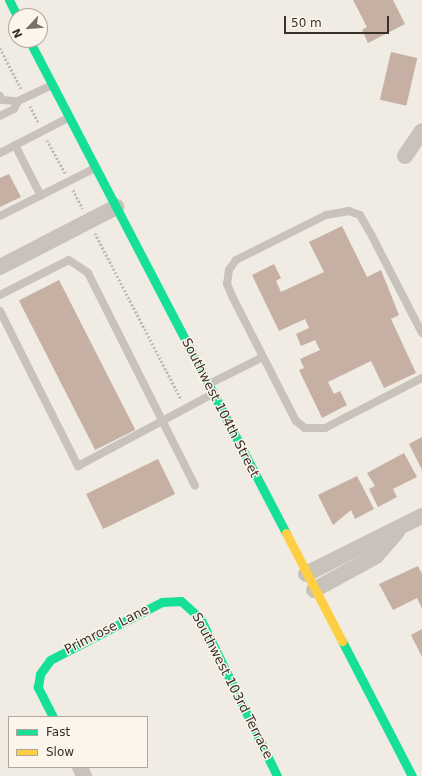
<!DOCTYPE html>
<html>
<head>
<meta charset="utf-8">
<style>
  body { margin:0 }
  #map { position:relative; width:422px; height:776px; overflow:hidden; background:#f0ebe3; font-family:"DejaVu Sans",sans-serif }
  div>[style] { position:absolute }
  .building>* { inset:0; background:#c5b0a3; transform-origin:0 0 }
  .path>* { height:2.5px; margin-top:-1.25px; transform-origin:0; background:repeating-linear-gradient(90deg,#c1bbb4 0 2px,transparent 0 4px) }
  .lane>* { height:8px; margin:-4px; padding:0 4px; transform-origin:4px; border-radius:4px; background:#c9c2bb }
  .street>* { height:16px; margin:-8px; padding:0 8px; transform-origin:8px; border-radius:8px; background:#c9c2bb }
  .fast>* { height:9px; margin:-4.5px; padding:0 4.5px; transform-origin:4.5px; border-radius:4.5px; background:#16e098 }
  .slow>* { height:9px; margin:-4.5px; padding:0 4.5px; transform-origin:4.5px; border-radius:4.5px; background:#ffcf43 }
  span { translate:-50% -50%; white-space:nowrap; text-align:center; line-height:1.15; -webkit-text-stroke:3px #fcf5eb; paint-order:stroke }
  .street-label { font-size:13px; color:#3b3029 }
  .legend { position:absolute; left:8px; top:716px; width:140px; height:52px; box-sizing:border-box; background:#fcf5eb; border:1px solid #afa69d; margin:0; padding:5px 7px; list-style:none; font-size:12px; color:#3b3029 }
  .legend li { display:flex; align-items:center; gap:8px; height:20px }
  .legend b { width:20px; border:1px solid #afa69d }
  .north { position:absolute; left:8px; top:8px; width:40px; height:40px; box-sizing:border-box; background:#fcf5eb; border:1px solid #afa69d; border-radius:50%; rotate:244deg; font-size:11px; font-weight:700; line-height:16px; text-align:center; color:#3b3029 }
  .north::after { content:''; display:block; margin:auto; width:14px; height:18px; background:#7a716a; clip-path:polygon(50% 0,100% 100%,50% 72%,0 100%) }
  .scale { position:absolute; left:284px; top:16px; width:105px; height:18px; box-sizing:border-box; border:2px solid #3b3029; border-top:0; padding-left:5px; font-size:12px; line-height:14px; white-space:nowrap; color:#3b3029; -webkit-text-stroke:3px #fcf5eb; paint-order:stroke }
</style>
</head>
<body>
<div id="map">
  <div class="building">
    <div style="clip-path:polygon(353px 0,393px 0,405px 24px,368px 43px,362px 30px,367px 27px)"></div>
    <div style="left:391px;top:52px;width:27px;height:49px;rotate:13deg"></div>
    <div style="clip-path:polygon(9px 174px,21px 197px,0 207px,0 178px)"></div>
    <div style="clip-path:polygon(342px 226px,367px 277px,381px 270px,399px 315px,391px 319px,416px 373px,384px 388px,371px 361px,328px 382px,334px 394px,340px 391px,347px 405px,322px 418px,299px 370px,304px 368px,300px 359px,320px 350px,315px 340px,301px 346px,296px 334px,309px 328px,305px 319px,279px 331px,252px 275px,274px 264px,281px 278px,276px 281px,281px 292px,324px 272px,309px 242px)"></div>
    <div style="left:59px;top:280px;width:168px;height:45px;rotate:63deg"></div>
    <div style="clip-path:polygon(422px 437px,422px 470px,409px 444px)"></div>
    <div style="clip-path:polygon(404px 453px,417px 477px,393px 489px,397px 497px,378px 507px,369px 489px,375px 486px,367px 473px)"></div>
    <div style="left:158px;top:459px;width:39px;height:80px;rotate:64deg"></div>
    <div style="clip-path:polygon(357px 476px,374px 509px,355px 519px,351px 510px,333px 525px,318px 495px)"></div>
    <div style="clip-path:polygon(418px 566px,422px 574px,422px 609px,417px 598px,393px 610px,379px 584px)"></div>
    <div style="clip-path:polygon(422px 629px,422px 657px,411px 635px)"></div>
  </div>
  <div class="path">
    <div style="left:0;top:48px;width:47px;rotate:62.4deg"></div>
    <div style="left:30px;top:106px;width:18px;rotate:63deg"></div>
    <div style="left:47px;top:140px;width:38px;rotate:61deg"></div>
    <div style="left:73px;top:190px;width:21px;rotate:62deg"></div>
    <div style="left:95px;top:233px;width:187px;rotate:62.6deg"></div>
  </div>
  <div class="lane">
    <div style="left:0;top:96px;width:4px;rotate:63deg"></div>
    <div style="left:2px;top:100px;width:16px;rotate:4deg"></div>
    <div style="left:18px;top:101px;width:38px;rotate:-25deg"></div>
    <div style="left:0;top:116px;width:16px;rotate:-27deg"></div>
    <div style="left:14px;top:109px;width:9px;rotate:-63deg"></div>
    <div style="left:15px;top:145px;width:57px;rotate:63deg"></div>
    <div style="left:0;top:153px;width:76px;rotate:-27.2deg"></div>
    <div style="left:0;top:216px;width:106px;rotate:-26.8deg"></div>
    <div style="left:0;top:295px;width:77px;rotate:-26.9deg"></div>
    <div style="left:69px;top:260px;width:23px;rotate:34deg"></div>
    <div style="left:88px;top:273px;width:238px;rotate:63.3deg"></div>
    <div style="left:0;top:311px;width:174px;rotate:63.3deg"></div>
    <div style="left:78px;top:466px;width:152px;rotate:-28.2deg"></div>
    <div style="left:422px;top:333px;width:109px;rotate:-117.3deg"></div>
    <div style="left:372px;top:236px;width:24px;rotate:-120deg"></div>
    <div style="left:360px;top:215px;width:12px;rotate:-160deg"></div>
    <div style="left:349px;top:211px;width:23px;rotate:170deg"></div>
    <div style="left:326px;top:215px;width:101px;rotate:153.4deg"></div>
    <div style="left:236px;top:260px;width:12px;rotate:125deg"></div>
    <div style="left:229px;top:270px;width:14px;rotate:98deg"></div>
    <div style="left:227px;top:284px;width:15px;rotate:67deg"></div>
    <div style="left:233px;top:298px;width:138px;rotate:62.9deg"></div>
    <div style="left:296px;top:421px;width:11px;rotate:38deg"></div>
    <div style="left:305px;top:428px;width:20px"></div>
    <div style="left:325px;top:428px;width:109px;rotate:-27.3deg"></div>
    <div style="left:209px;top:384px;width:60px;rotate:-26.6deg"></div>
  </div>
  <div class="street">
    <div style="left:405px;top:156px;width:30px;rotate:-56deg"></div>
    <div style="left:0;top:267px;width:131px;rotate:-27.3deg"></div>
    <div style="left:306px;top:574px;width:130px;rotate:-26.6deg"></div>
    <div style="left:314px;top:590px;width:71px;rotate:-28.7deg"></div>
    <div style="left:376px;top:556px;width:32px;rotate:-49deg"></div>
    <div style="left:80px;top:767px;width:10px;rotate:66deg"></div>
  </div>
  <div class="fast">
    <div style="left:9px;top:0;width:18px;rotate:63deg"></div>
    <div style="left:29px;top:40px;width:556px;rotate:62.47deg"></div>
    <div style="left:342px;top:641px;width:152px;rotate:62.6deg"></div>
    <div style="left:53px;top:717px;width:34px;rotate:-117deg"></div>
    <div style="left:38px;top:687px;width:13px;rotate:-81deg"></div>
    <div style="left:40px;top:674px;width:17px;rotate:-54deg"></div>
    <div style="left:50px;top:660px;width:126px;rotate:-27.4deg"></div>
    <div style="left:162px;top:602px;width:19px;rotate:-3deg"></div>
    <div style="left:181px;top:601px;width:25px;rotate:42deg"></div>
    <div style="left:200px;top:618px;width:176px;rotate:64deg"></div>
  </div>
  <div class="slow">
    <div style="left:286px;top:533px;width:122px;rotate:62.6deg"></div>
  </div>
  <div class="street-label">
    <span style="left:220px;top:408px;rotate:63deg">Southwest 104th Street</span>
    <span style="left:107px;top:630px;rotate:-27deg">Primrose Lane</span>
    <span style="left:232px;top:686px;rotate:63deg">Southwest 103rd Terrace</span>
  </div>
  <ul class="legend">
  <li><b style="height:5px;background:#16e098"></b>Fast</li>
  <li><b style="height:5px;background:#ffcf43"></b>Slow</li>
  </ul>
  <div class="north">N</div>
  <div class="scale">50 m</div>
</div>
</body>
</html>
